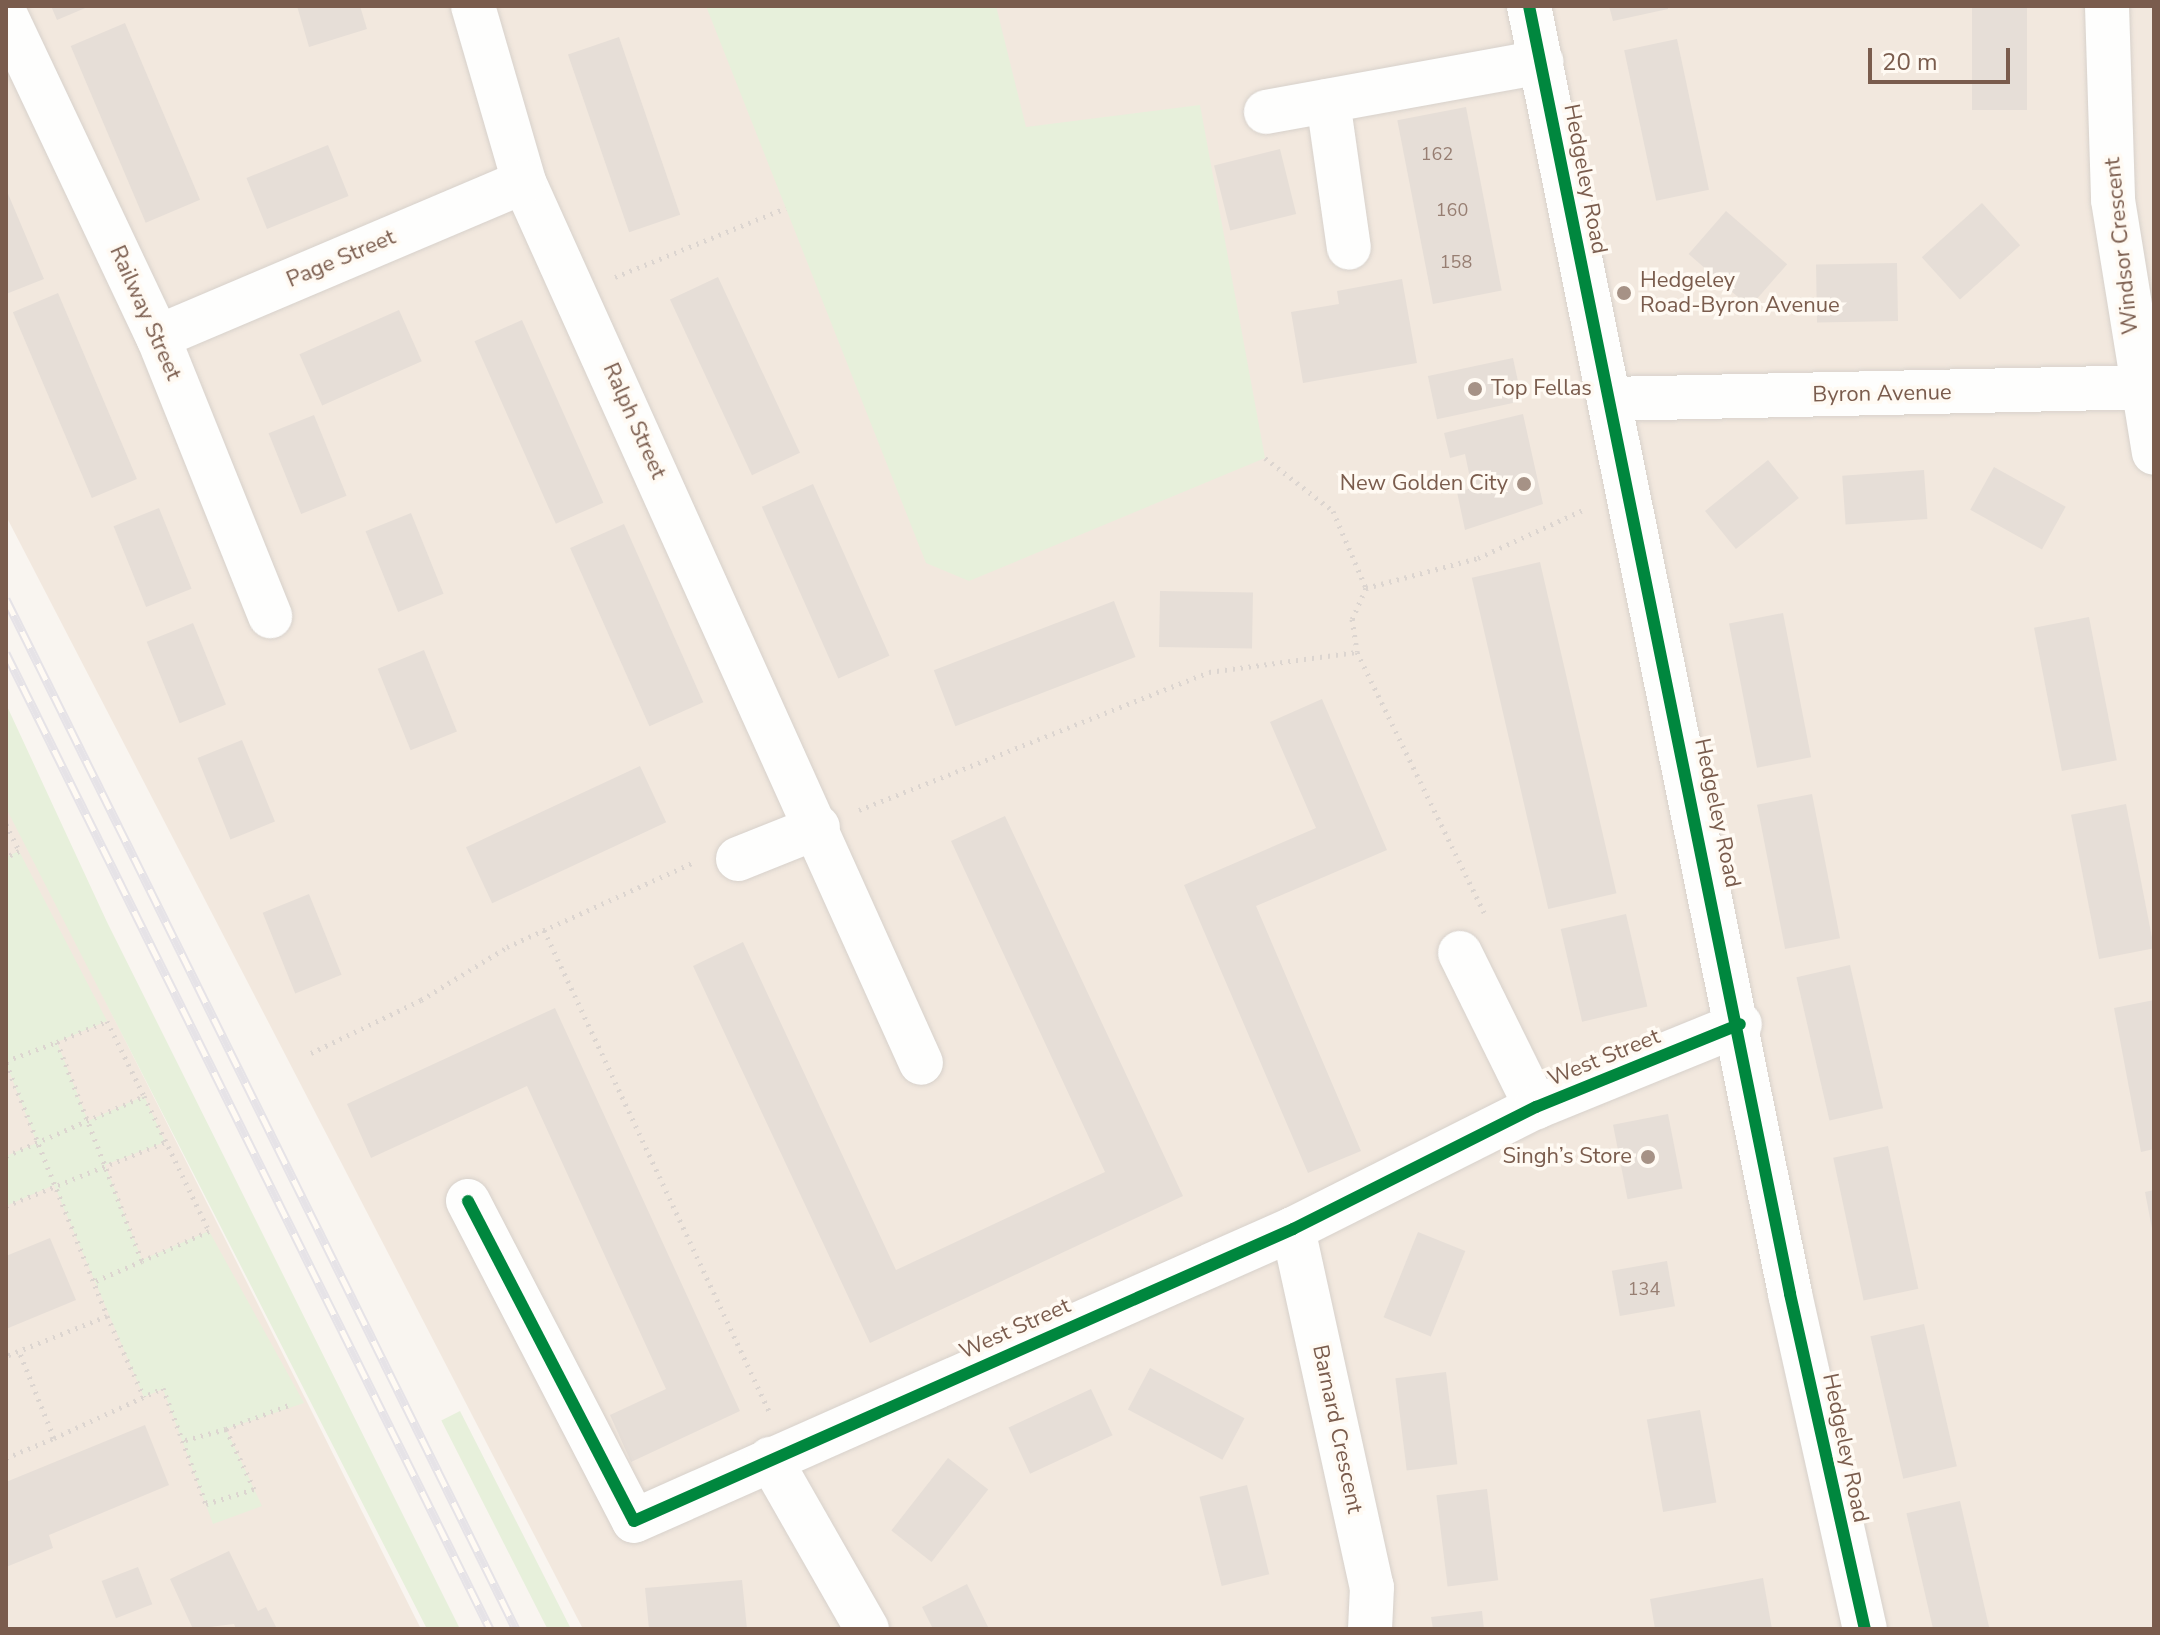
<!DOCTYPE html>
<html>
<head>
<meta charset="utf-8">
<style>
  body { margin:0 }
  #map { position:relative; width:2160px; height:1635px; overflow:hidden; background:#f9f5f0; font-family:"Nunito Sans",sans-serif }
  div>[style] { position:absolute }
  .residential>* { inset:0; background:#f2e8de }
  .green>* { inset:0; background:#e7f0db; transform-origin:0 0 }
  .building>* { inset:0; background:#e6ded7; transform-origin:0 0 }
  .path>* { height:5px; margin-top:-2.5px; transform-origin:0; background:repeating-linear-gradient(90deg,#dcd5d0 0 2px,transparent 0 8px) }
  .roads { filter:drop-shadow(0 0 2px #d7d1cb) drop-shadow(0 0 2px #d7d1cb) }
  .street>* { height:44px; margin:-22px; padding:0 22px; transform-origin:22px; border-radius:22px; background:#fefefd }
  .rail>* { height:9px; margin-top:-4.5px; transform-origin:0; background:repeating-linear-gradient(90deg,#fffaf3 0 18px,#e6e3e7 0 36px); box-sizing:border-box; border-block:2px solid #e6e3e7 }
  .cycleway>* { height:12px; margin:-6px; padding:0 6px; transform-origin:6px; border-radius:6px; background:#00873e }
  .dots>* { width:22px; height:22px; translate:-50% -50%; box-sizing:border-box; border:4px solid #fffaf3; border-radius:50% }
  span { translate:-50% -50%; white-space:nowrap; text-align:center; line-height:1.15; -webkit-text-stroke:7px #fffaf3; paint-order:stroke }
  .number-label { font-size:18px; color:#977e72 }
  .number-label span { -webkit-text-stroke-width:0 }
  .street-label { font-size:22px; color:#7a5c4d }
  .poi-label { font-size:22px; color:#7a5c4d }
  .left { translate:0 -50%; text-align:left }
  .right { translate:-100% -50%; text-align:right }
  .frame { position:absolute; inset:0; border:8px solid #7a5c4d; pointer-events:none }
  .scale { position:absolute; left:1868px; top:48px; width:142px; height:36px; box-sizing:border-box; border:4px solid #7a5c4d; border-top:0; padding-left:10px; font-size:24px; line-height:28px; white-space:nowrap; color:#7a5c4d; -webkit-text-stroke:6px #fffaf3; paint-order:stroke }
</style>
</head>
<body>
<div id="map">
  <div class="residential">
    <div style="clip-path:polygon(6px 6px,2154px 6px,2154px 1629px,583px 1629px,6px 516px)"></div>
    <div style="clip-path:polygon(6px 803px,421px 1629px,6px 1629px)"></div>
  </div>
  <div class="green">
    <div style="clip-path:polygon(706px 6px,996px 6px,1026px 127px,1200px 105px,1265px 458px,969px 581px,926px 563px)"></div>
    <div style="clip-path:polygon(6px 704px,107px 922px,460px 1629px,427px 1629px,6px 808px)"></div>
    <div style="clip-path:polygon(19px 851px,107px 1021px,57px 1042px,88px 1121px,144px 1096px,165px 1142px,105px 1165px,142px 1260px,209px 1231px,304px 1403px,226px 1429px,262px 1506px,213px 1524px,163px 1389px,144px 1397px,54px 1185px,6px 1206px,6px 1156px,37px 1143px,6px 1063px,6px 857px)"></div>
    <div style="left:460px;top:1411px;width:244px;height:21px;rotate:63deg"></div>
  </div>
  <div class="building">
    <div style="clip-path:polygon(51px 6px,90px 6px,57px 20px)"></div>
    <div style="clip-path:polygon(297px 6px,360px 6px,367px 29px,309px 47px)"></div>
    <div style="clip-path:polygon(1609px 6px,1668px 6px,1668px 9px,1613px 21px)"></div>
    <div style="left:1972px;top:6px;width:55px;height:104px"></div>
    <div style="left:125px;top:23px;width:192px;height:59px;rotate:67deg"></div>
    <div style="left:619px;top:37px;width:188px;height:54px;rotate:71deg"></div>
    <div style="left:1677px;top:39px;width:154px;height:54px;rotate:78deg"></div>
    <div style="left:1466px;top:107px;width:187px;height:70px;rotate:79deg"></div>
    <div style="left:328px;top:145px;width:55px;height:88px;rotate:68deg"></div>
    <div style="left:1280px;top:149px;width:67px;height:68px;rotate:76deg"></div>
    <div style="clip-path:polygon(6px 189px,44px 279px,6px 294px)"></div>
    <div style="left:1982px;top:203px;width:57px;height:81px;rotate:48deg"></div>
    <div style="left:1726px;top:211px;width:81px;height:57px;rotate:41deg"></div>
    <div style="left:1897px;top:263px;width:58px;height:81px;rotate:89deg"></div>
    <div style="left:718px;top:277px;width:194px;height:53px;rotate:65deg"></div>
    <div style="clip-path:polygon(1402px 279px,1417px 363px,1303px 383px,1291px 312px,1339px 304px,1337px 291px)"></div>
    <div style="left:58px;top:293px;width:202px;height:49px;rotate:67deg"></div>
    <div style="left:399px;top:310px;width:56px;height:109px;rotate:66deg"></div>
    <div style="left:522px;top:320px;width:200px;height:52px;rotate:66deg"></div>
    <div style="left:1513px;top:358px;width:44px;height:87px;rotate:78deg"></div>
    <div style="clip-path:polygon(1523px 414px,1543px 504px,1465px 530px,1457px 492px,1472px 488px,1465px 454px,1450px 458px,1444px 433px)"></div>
    <div style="left:314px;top:415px;width:87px;height:49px;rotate:68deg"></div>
    <div style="left:1768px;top:460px;width:49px;height:81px;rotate:51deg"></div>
    <div style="left:1994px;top:467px;width:82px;height:49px;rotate:29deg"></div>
    <div style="left:1924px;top:470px;width:49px;height:82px;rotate:86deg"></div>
    <div style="left:813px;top:484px;width:188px;height:56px;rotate:66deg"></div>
    <div style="left:159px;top:508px;width:87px;height:49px;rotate:68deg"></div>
    <div style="left:411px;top:513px;width:87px;height:49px;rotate:68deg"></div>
    <div style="left:624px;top:524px;width:195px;height:59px;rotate:66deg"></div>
    <div style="left:1540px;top:562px;width:340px;height:70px;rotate:77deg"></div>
    <div style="left:1160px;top:591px;width:93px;height:56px;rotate:1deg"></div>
    <div style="left:1114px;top:601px;width:60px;height:193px;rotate:69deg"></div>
    <div style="left:1783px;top:613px;width:147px;height:55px;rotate:79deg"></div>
    <div style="left:2089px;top:617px;width:146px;height:56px;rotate:79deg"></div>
    <div style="left:193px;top:623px;width:88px;height:50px;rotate:68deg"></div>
    <div style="left:424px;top:650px;width:88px;height:50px;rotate:68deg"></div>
    <div style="clip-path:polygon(1322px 699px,1387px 850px,1256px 906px,1361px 1151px,1308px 1173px,1184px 885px,1316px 828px,1270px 722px)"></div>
    <div style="left:242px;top:740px;width:88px;height:48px;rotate:68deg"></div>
    <div style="left:640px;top:766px;width:62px;height:192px;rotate:65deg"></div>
    <div style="left:1812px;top:794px;width:147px;height:56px;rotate:79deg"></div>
    <div style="left:2126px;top:804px;width:147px;height:56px;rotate:79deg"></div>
    <div style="clip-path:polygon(1005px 816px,1183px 1196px,870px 1343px,693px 966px,743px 942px,896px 1270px,1105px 1172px,951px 841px)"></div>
    <div style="left:309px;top:894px;width:87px;height:50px;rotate:68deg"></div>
    <div style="left:1626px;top:914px;width:95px;height:67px;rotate:77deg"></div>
    <div style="left:1850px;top:965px;width:147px;height:55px;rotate:77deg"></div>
    <div style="clip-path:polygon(2154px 1000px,2154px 1149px,2141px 1152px,2114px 1008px)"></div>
    <div style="clip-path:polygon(555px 1008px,740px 1411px,631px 1462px,610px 1415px,666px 1389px,527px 1086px,371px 1158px,347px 1104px)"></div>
    <div style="left:1668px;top:1114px;width:76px;height:56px;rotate:79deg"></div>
    <div style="left:1888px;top:1146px;width:146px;height:56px;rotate:78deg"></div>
    <div style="clip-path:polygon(2154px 1190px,2154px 1234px,2153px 1234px,2145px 1192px)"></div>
    <div style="left:1418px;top:1232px;width:51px;height:92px;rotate:22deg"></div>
    <div style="clip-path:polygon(50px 1238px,76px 1300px,6px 1329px,6px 1256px)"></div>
    <div style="left:1667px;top:1261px;width:46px;height:56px;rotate:80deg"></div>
    <div style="left:1924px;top:1324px;width:146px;height:55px;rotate:77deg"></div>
    <div style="left:1150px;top:1368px;width:107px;height:47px;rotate:28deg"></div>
    <div style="left:1446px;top:1372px;width:93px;height:51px;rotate:83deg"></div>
    <div style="left:1091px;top:1389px;width:51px;height:91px;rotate:65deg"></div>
    <div style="left:1700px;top:1410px;width:94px;height:54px;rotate:80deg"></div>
    <div style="clip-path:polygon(145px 1425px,169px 1485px,49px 1535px,53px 1548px,6px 1567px,6px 1482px)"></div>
    <div style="left:948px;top:1458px;width:51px;height:92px;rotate:38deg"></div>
    <div style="left:1247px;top:1485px;width:92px;height:49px;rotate:76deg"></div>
    <div style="left:1487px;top:1489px;width:92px;height:51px;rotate:83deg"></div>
    <div style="left:1960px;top:1501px;width:131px;height:55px;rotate:77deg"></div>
    <div style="clip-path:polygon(229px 1551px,258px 1611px,266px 1607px,277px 1629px,236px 1629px,234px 1624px,193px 1629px,170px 1579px)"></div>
    <div style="left:138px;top:1567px;width:40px;height:39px;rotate:69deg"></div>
    <div style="clip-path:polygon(1763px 1578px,1772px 1629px,1655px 1629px,1650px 1599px)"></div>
    <div style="clip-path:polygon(742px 1580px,747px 1629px,649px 1629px,645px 1588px)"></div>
    <div style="clip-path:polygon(967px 1584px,989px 1629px,933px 1629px,922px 1607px)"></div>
    <div style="clip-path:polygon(1482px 1611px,1484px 1629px,1433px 1629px,1431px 1617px)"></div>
  </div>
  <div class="path">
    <div style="left:615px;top:277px;width:184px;rotate:-22deg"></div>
    <div style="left:1265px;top:458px;width:86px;rotate:37.9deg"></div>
    <div style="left:1333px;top:511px;width:84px;rotate:66.8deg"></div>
    <div style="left:1366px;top:588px;width:116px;rotate:-15deg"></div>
    <div style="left:1478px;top:558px;width:118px;rotate:-24.6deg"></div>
    <div style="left:1366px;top:588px;width:34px;rotate:114deg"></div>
    <div style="left:1352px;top:619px;width:33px;rotate:81deg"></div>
    <div style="left:1357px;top:652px;width:292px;rotate:64deg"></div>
    <div style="left:859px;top:810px;width:376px;rotate:-21.5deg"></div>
    <div style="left:1209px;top:672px;width:149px;rotate:-7.7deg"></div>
    <div style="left:6px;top:824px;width:30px;rotate:64deg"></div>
    <div style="left:19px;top:851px;width:14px;rotate:155deg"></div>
    <div style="left:544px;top:930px;width:531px;rotate:64.93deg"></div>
    <div style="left:57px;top:1042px;width:54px;rotate:-22.8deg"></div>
    <div style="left:107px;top:1021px;width:84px;rotate:63.7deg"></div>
    <div style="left:311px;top:1053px;width:122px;rotate:-25.7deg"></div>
    <div style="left:421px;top:1000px;width:101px;rotate:-31.6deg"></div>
    <div style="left:507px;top:947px;width:205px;rotate:-24.4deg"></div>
    <div style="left:6px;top:1061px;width:54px;rotate:-20.4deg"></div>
    <div style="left:57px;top:1042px;width:235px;rotate:68.8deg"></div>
    <div style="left:142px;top:1261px;width:53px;rotate:156.8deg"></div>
    <div style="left:6px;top:1063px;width:272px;rotate:68.2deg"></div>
    <div style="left:107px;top:1316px;width:109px;rotate:158.4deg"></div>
    <div style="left:6px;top:1156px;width:150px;rotate:-23.5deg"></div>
    <div style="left:144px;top:1096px;width:150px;rotate:64.3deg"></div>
    <div style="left:209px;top:1231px;width:73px;rotate:155.9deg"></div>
    <div style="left:6px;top:1206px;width:171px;rotate:-21.9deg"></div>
    <div style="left:107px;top:1316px;width:89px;rotate:65.4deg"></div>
    <div style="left:226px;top:1429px;width:67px;rotate:-20.9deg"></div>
    <div style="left:54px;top:1438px;width:120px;rotate:-24.6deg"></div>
    <div style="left:163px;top:1388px;width:124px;rotate:69.7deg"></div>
    <div style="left:206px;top:1504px;width:50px;rotate:-17.4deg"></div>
    <div style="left:254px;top:1489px;width:66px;rotate:-115deg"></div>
    <div style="left:226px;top:1429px;width:46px;rotate:164.7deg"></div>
    <div style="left:6px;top:1458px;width:52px;rotate:-22.6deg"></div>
    <div style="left:54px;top:1438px;width:94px;rotate:-111.9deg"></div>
  </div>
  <div class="roads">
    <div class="street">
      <div style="left:473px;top:6px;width:183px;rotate:73.8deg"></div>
      <div style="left:524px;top:182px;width:966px;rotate:65.74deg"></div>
      <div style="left:1529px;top:6px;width:1314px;rotate:78.54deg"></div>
      <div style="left:1790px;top:1294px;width:343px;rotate:77.4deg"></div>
      <div style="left:2107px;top:6px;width:194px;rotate:88.2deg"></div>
      <div style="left:2113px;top:200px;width:256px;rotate:80.8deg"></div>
      <div style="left:6px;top:16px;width:355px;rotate:64.7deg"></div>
      <div style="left:158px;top:337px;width:301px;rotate:68.1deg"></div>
      <div style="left:1328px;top:101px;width:148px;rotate:81.9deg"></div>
      <div style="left:1266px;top:112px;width:280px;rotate:-10.3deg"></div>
      <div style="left:158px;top:337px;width:397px;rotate:-23deg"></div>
      <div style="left:1609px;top:399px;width:545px;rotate:-1.26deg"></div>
      <div style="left:738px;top:859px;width:86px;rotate:-21.8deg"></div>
      <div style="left:1460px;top:953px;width:172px;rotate:63.7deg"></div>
      <div style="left:468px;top:1201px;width:360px;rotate:62.6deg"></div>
      <div style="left:634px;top:1521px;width:721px;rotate:-23.9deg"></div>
      <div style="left:1293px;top:1229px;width:272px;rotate:-26.7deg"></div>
      <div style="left:1536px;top:1107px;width:220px;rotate:-22.1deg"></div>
      <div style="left:1293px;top:1229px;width:367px;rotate:77.6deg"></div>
      <div style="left:1372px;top:1587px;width:42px;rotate:92.7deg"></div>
      <div style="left:770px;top:1459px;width:196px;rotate:60.3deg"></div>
    </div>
  </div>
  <div class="rail">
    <div style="left:6px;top:599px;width:1149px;rotate:63.66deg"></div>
    <div style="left:6px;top:653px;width:1089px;rotate:63.62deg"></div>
  </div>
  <div class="cycleway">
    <div style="left:1529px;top:6px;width:1314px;rotate:78.54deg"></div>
    <div style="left:1790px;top:1294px;width:343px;rotate:77.4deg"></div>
    <div style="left:468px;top:1201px;width:360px;rotate:62.6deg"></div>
    <div style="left:634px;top:1521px;width:721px;rotate:-23.9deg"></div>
    <div style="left:1293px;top:1229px;width:272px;rotate:-26.7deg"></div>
    <div style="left:1536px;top:1107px;width:220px;rotate:-22.1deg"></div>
  </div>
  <div class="dots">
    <div style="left:1624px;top:293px;background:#a69286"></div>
    <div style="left:1475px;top:389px;background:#a69286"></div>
    <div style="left:1524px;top:484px;background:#a69286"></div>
    <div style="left:1648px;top:1157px;background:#a69286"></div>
  </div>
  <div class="number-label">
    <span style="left:1437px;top:154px">162</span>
    <span style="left:1452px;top:210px">160</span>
    <span style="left:1456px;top:262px">158</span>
    <span style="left:1644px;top:1289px">134</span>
  </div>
  <div class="street-label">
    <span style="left:1585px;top:179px;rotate:79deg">Hedgeley Road</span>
    <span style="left:2122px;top:246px;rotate:-96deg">Windsor Crescent</span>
    <span style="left:341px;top:259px;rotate:-23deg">Page Street</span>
    <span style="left:145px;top:313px;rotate:66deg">Railway Street</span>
    <span style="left:1882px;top:394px;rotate:-1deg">Byron Avenue</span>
    <span style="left:634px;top:421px;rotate:66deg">Ralph Street</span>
    <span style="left:1717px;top:813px;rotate:78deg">Hedgeley Road</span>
    <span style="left:1604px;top:1058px;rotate:-22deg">West Street</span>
    <span style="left:1015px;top:1329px;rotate:-24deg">West Street</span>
    <span style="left:1337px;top:1429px;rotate:78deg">Barnard Crescent</span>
    <span style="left:1845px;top:1448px;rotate:78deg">Hedgeley Road</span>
  </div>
  <div class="poi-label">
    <span class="left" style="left:1640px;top:293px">Hedgeley<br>Road-Byron Avenue</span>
    <span class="left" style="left:1491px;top:389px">Top Fellas</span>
    <span class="right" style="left:1508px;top:484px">New Golden City</span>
    <span class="right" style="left:1632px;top:1157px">Singh’s Store</span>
  </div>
  <div class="frame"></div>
  <div class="scale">20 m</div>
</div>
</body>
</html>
